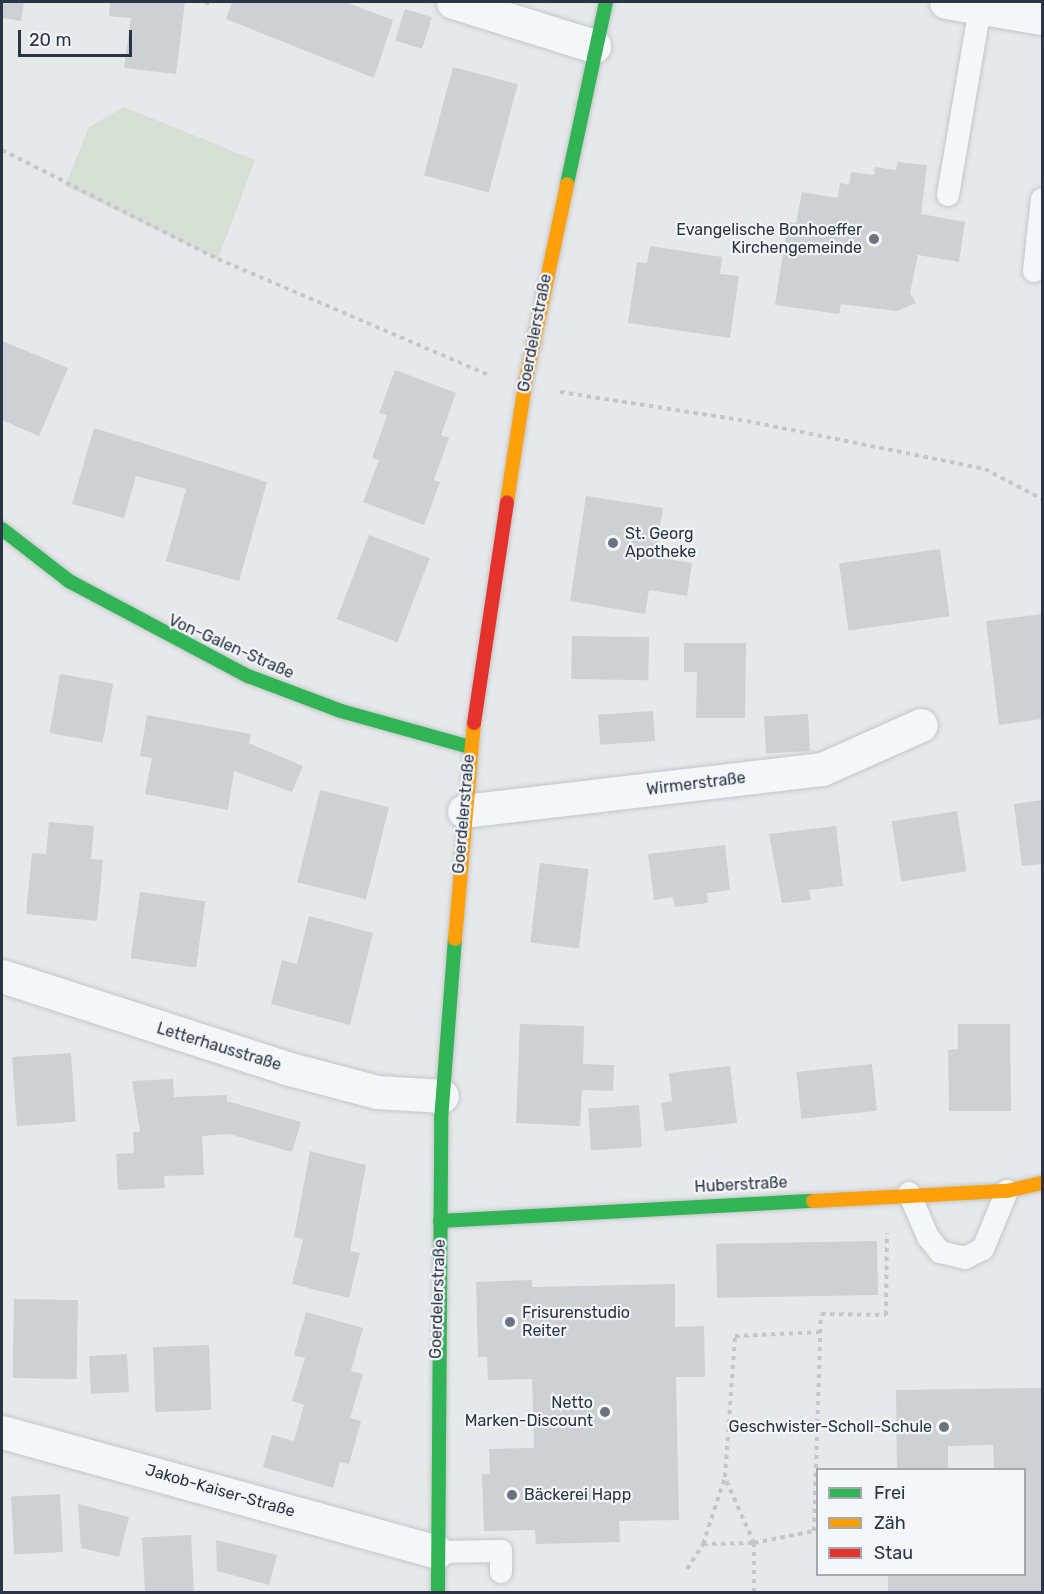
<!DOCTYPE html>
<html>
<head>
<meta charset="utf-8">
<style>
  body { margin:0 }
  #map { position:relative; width:1044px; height:1594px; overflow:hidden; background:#e6e8ea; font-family:Rubik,sans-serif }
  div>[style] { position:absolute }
  .green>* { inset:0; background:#d6ded6 }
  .building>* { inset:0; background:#ced0d3; transform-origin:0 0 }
  .path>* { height:4px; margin-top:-2px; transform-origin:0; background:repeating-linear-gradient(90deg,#c5c6ca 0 4.5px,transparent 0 9px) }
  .roads { filter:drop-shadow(0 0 2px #c4c6c8) drop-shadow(0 0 2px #c4c6c8) }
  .lane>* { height:22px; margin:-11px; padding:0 11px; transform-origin:11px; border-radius:11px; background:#f5f6f7 }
  .street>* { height:33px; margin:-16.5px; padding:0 16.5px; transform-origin:16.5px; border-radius:16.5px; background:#f5f6f7 }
  .fast>* { height:14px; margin:-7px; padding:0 7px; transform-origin:7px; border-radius:7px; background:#30b455 }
  .slow>* { height:14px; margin:-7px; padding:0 7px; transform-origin:7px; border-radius:7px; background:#ff9f0a }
  .jam>* { height:14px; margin:-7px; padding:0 7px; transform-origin:7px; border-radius:7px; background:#e5322d }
  .dots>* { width:16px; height:16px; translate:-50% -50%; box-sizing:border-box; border:3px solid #f4f6f9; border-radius:50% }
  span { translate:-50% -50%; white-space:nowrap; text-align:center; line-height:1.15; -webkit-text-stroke:4.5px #f4f6f9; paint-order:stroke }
  .poi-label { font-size:16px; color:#2b3445 }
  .right { translate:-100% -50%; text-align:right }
  .left { translate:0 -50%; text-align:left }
  .street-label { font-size:16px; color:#2b3445 }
  .frame { position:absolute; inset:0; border:3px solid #2b3445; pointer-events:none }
  .legend { position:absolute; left:816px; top:1468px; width:210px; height:108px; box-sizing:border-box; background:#f4f6f9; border:2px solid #a4a8b1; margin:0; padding:8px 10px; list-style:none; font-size:18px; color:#2b3445 }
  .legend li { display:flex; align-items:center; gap:12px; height:30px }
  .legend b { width:30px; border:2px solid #a4a8b1 }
  .scale { position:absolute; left:18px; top:30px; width:114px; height:27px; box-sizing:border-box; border:3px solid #2b3445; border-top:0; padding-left:8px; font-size:18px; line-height:21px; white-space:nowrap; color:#2b3445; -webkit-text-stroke:4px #f4f6f9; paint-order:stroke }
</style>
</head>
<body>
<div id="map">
  <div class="green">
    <div style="clip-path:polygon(124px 107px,255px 160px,218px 259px,65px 186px,89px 127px)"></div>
  </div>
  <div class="building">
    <div style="clip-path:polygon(2px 2px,24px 2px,21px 21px,2px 18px)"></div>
    <div style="clip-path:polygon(110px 2px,185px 2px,176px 74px,124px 68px,131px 18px,109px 16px)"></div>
    <div style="clip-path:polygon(232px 2px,345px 2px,393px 20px,374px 78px,226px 19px)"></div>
    <div style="left:405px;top:9px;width:28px;height:33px;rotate:17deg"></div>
    <div style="left:453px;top:67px;width:67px;height:112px;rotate:15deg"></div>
    <div style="clip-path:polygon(897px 162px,927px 165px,921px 214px,965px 222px,959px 262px,918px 255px,910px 293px,916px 303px,897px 311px,841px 304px,839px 314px,775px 305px,788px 222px,796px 223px,802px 192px,838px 198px,840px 183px,849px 185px,851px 172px,874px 175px,875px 167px,896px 170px)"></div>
    <div style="clip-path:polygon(650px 246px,722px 257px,720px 274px,739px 276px,730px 338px,628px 323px,637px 262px,647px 263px)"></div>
    <div style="clip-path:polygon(2px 341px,68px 368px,39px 436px,2px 420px)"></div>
    <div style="clip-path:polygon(395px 370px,456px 393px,441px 435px,449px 438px,434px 480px,440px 482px,424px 525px,363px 502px,379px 460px,372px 458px,387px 415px,379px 413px)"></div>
    <div style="clip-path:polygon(94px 428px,267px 482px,239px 581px,166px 561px,186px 489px,136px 476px,124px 518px,72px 504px)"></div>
    <div style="clip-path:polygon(586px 496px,663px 508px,655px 557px,692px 563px,687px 596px,649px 590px,645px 614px,570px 601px)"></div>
    <div style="left:369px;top:535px;width:65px;height:90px;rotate:21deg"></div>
    <div style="left:940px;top:549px;width:68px;height:102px;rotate:82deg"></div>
    <div style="clip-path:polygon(1042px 614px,1042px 719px,999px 725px,986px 621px)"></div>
    <div style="left:572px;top:636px;width:77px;height:43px;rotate:1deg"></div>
    <div style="clip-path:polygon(684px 643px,746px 643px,745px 718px,696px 718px,697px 672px,684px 672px)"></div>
    <div style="left:60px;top:674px;width:54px;height:60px;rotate:10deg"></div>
    <div style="left:653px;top:711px;width:30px;height:55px;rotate:86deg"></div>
    <div style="left:808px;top:714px;width:37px;height:44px;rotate:87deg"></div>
    <div style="clip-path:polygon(147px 715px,251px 734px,249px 743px,303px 766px,292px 792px,234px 771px,228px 810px,145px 794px,152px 758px,140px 756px)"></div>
    <div style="left:320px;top:790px;width:71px;height:95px;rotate:14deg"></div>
    <div style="clip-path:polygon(1042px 800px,1042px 864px,1022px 866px,1014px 804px)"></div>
    <div style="left:957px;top:811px;width:61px;height:66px;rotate:81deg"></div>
    <div style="clip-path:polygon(49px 822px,94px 826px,91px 859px,103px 860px,97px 921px,26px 914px,32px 853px,46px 854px)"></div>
    <div style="clip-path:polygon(836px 826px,843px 886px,809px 890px,811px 900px,782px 903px,769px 834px)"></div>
    <div style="clip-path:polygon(725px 845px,730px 890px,707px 893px,708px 903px,675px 907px,673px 897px,654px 900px,648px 854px)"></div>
    <div style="left:540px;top:863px;width:49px;height:80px;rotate:7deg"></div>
    <div style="left:140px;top:892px;width:66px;height:67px;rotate:8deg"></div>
    <div style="clip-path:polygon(309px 916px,373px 933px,350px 1025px,271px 1004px,282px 960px,297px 964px)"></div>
    <div style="clip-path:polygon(520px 1024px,584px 1026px,583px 1064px,614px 1065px,613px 1091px,582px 1090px,580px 1126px,516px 1123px)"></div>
    <div style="clip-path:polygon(958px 1024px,1010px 1024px,1011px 1111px,949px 1111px,948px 1050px,958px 1049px)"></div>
    <div style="left:71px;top:1053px;width:69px;height:59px;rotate:86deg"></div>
    <div style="left:872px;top:1064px;width:47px;height:76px;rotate:84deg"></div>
    <div style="clip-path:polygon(730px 1066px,737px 1123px,665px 1131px,661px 1103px,672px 1101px,669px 1073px)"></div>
    <div style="clip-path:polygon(173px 1079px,174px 1097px,227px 1095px,227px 1101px,301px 1122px,292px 1152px,229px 1134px,202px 1136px,204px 1175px,164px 1176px,165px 1188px,118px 1190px,116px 1154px,134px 1153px,133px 1132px,140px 1132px,132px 1081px)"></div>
    <div style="left:639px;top:1105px;width:42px;height:51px;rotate:86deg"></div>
    <div style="clip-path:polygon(310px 1151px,366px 1165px,350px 1251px,360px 1253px,349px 1298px,292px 1284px,303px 1239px,294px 1237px)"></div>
    <div style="left:877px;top:1241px;width:54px;height:161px;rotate:89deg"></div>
    <div style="clip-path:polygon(532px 1280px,532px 1287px,675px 1284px,675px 1327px,704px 1326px,705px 1377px,676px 1377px,679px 1520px,619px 1521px,620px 1542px,536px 1544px,535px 1530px,484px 1531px,482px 1474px,490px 1474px,489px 1449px,534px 1448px,532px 1379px,488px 1380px,487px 1357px,478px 1357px,476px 1282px)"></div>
    <div style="left:14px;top:1299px;width:64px;height:79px;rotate:1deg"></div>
    <div style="clip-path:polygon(306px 1312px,363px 1328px,351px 1371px,363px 1374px,350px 1418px,361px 1421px,349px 1464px,340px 1462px,333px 1488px,263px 1467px,272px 1435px,294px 1441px,304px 1405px,292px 1401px,305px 1358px,294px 1355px)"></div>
    <div style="left:209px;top:1345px;width:65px;height:56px;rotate:88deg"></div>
    <div style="left:127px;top:1354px;width:38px;height:38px;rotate:87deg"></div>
    <div style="clip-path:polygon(1042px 1388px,1042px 1592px,888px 1592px,888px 1574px,1024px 1574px,1024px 1470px,994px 1470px,993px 1445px,948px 1446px,948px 1470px,897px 1470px,896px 1390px)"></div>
    <div style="left:60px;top:1494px;width:58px;height:49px;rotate:87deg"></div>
    <div style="clip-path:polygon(78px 1504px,129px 1517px,119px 1557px,81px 1548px)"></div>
    <div style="left:191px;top:1535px;width:57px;height:49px;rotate:87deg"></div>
    <div style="clip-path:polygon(216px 1540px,277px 1555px,269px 1585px,217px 1571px)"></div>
  </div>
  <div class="path">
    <div style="left:207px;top:5px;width:3px;rotate:-90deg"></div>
    <div style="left:2px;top:150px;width:242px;rotate:26.8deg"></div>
    <div style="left:218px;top:259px;width:297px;rotate:23.2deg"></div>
    <div style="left:560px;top:392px;width:189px;rotate:8.8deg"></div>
    <div style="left:747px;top:421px;width:243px;rotate:11.4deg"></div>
    <div style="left:985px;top:469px;width:64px;rotate:27.8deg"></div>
    <div style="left:703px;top:1544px;width:51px;rotate:-1.1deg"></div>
    <div style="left:754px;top:1543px;width:71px;rotate:-114deg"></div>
    <div style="left:687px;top:1569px;width:30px;rotate:-57deg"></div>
    <div style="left:703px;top:1544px;width:71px;rotate:-71.8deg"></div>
    <div style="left:725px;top:1477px;width:141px;rotate:-85.9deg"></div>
    <div style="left:735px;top:1336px;width:86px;rotate:-2.7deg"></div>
    <div style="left:754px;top:1592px;width:49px;rotate:-90deg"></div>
    <div style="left:754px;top:1543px;width:61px;rotate:-11.3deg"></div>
    <div style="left:814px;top:1531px;width:217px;rotate:-88.2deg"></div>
    <div style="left:821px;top:1314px;width:65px;rotate:0.9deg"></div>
    <div style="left:886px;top:1315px;width:82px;rotate:-89.3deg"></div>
  </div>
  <div class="roads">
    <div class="lane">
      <div style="left:948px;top:195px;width:191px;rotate:-80.3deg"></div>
      <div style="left:1034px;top:271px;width:72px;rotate:-83.7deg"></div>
      <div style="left:909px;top:1193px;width:48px;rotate:66.6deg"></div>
      <div style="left:928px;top:1237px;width:19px;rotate:51deg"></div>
      <div style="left:940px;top:1252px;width:26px;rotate:13deg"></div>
      <div style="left:965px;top:1258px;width:20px;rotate:-27deg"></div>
      <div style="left:983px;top:1249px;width:63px;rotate:-67.5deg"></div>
      <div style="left:437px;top:1552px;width:64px;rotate:-0.9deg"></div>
      <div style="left:501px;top:1551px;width:21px;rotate:90deg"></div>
    </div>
    <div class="street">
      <div style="left:453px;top:2px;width:148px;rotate:17.3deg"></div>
      <div style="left:946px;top:2px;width:97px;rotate:9.5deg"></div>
      <div style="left:464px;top:811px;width:360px;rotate:-6.7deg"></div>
      <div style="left:822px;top:769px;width:108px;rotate:-24deg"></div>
      <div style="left:2px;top:976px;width:299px;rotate:17.9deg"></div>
      <div style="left:286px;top:1068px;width:94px;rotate:14.8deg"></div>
      <div style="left:377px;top:1092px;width:65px;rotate:3.5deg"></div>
      <div style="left:2px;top:1432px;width:451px;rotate:15.4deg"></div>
    </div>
    <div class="fast">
      <div style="left:567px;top:184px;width:186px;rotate:-77.9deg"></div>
      <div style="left:2px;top:529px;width:85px;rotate:37.8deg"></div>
      <div style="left:69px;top:581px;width:203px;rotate:28deg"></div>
      <div style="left:248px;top:676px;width:99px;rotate:20.6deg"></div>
      <div style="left:341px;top:711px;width:134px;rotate:15.6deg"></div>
      <div style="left:440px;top:1221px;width:374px;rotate:-3.1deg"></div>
      <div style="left:438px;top:1592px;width:472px;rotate:-89.6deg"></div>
      <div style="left:441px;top:1120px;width:182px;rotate:-85.6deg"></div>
    </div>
    <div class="slow">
      <div style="left:507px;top:502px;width:119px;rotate:-81.3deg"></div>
      <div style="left:525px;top:384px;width:204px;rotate:-78.1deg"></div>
      <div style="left:455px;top:939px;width:217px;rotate:-85deg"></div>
      <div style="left:813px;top:1201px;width:194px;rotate:-3deg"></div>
      <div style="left:1007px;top:1191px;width:36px;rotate:-13deg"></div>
    </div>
    <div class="jam">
      <div style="left:474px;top:723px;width:223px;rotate:-81.5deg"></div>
    </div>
  </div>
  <div class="dots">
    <div style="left:874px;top:239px;background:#6c737f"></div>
    <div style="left:613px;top:543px;background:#6c737f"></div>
    <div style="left:510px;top:1322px;background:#6c737f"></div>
    <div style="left:605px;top:1412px;background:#6c737f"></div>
    <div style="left:944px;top:1427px;background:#6c737f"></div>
    <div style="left:512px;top:1495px;background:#6c737f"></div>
  </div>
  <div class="poi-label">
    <span class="right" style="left:862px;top:239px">Evangelische Bonhoeffer<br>Kirchengemeinde</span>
    <span class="left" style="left:625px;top:543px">St. Georg<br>Apotheke</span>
    <span class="left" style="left:522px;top:1322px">Frisurenstudio<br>Reiter</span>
    <span class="right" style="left:593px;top:1412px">Netto<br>Marken-Discount</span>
    <span class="right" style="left:932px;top:1427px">Geschwister-Scholl-Schule</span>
    <span class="left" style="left:524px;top:1495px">Bäckerei Happ</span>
  </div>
  <div class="street-label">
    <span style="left:535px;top:333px;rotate:-79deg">Goerdelerstraße</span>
    <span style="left:231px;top:647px;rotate:24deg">Von-Galen-Straße</span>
    <span style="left:696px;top:784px;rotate:-7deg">Wirmerstraße</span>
    <span style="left:464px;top:814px;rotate:-85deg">Goerdelerstraße</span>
    <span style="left:219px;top:1047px;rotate:17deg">Letterhausstraße</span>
    <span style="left:741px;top:1185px;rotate:-3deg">Huberstraße</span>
    <span style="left:438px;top:1299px;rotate:-88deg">Goerdelerstraße</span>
    <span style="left:220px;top:1491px;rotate:16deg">Jakob-Kaiser-Straße</span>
  </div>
  <div class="frame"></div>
  <ul class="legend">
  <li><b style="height:8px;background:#30b455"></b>Frei</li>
  <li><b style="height:8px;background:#ff9f0a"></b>Zäh</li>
  <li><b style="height:8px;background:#e5322d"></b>Stau</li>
  </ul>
  <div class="scale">20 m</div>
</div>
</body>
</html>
